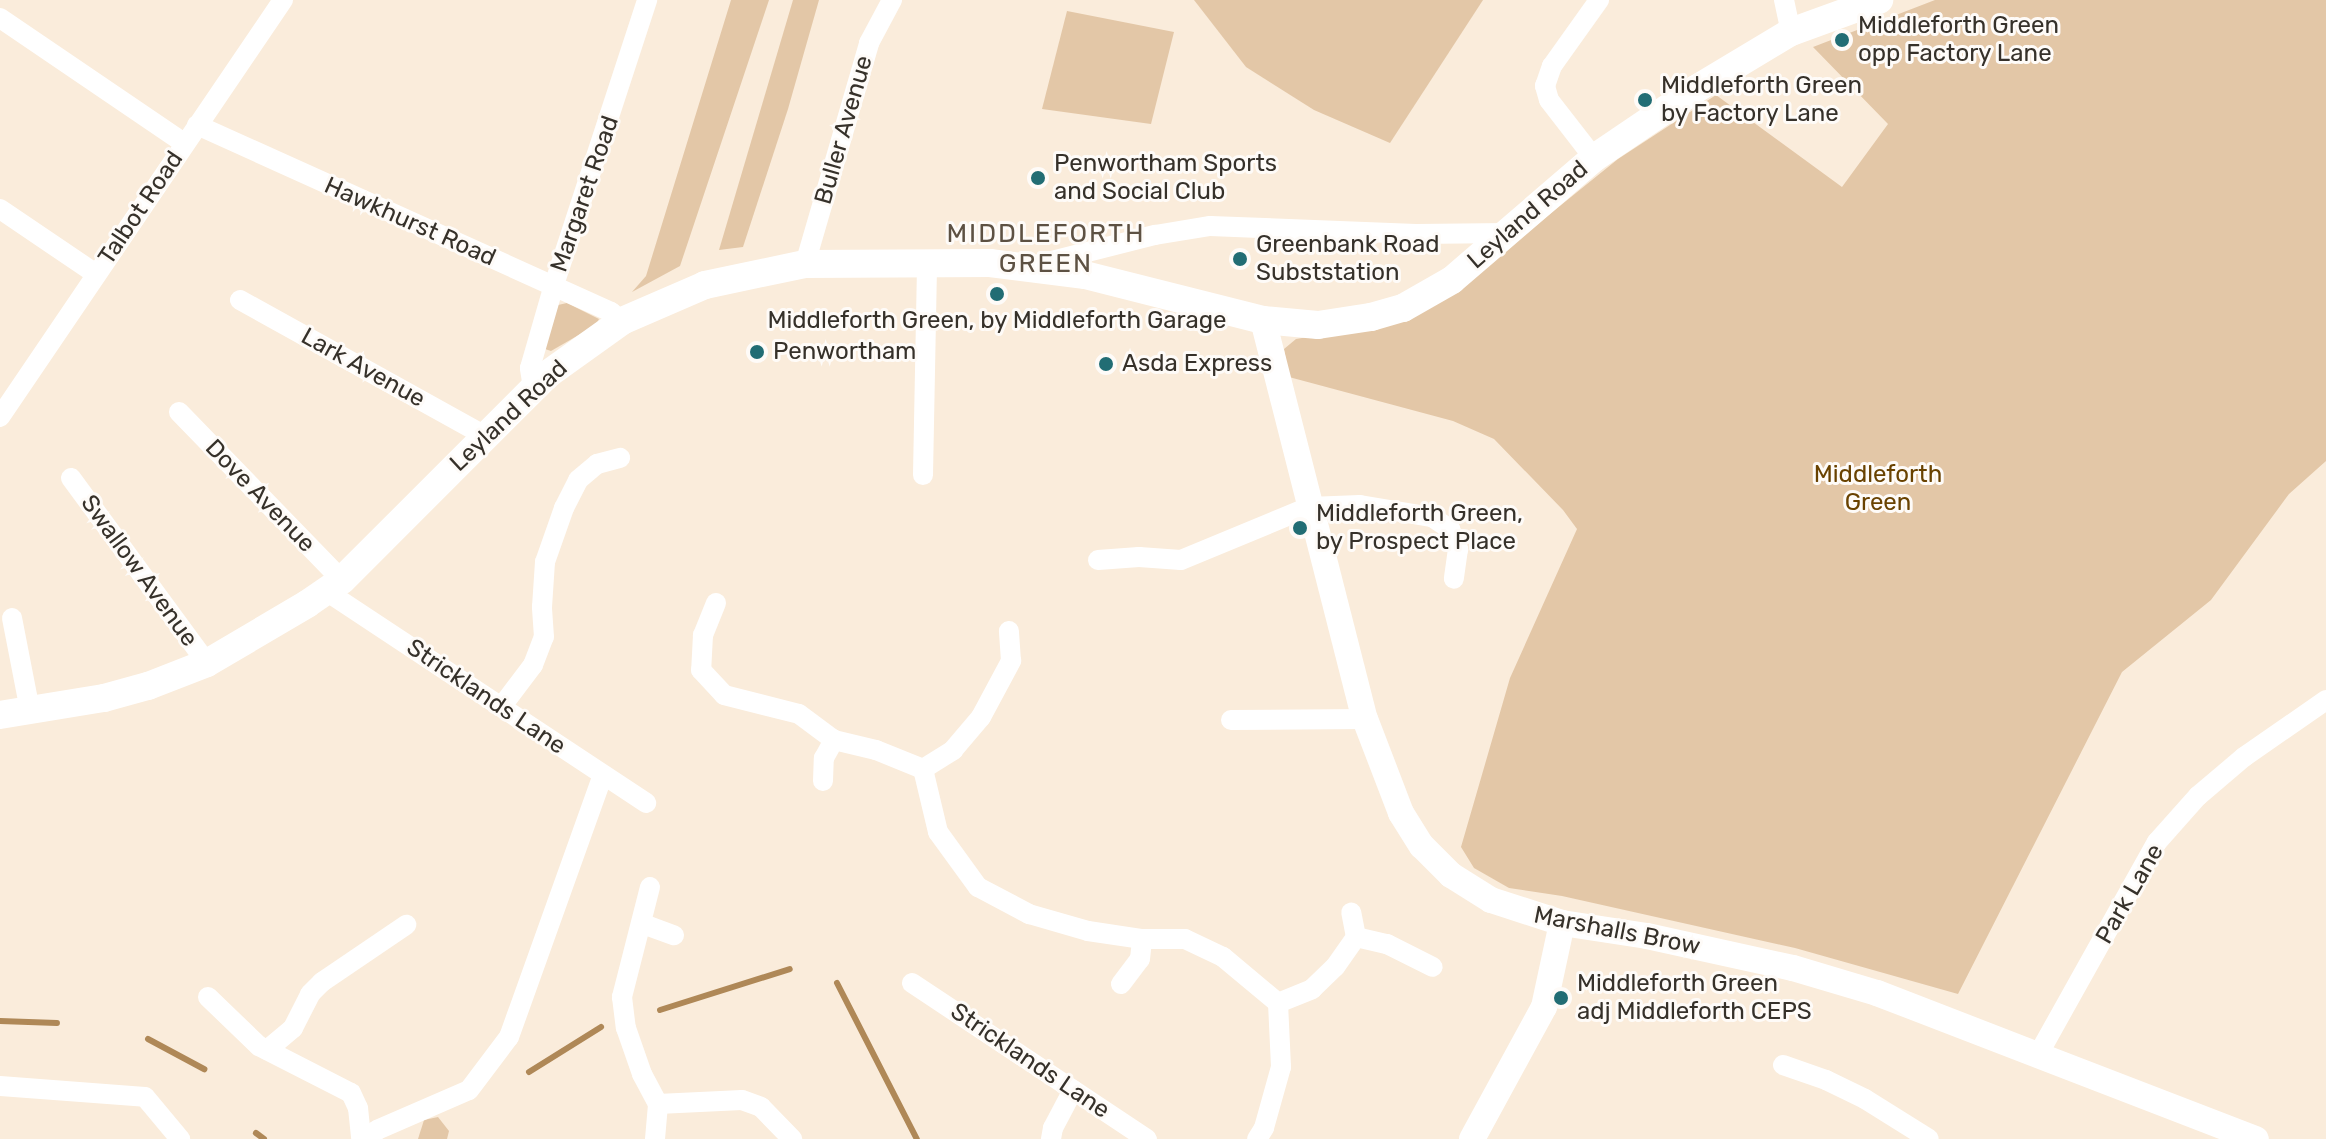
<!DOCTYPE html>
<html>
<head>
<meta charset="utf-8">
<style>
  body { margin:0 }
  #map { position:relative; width:2326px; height:1139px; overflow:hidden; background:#faecdb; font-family:Rubik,sans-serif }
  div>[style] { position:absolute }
  .green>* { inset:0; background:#e3c7a7 }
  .stream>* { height:6px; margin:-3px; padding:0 3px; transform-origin:3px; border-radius:3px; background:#af8857 }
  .minor>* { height:20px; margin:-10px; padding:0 10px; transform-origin:10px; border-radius:10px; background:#fff }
  .tertiary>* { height:26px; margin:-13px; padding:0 13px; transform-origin:13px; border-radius:13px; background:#fff }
  .secondary>* { height:28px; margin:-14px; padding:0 14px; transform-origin:14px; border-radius:14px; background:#fff }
  .dots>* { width:22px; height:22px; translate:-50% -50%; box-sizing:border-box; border:4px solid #fefbf8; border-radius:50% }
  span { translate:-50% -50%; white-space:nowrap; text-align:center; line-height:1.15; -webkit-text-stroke:6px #fefbf8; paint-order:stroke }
  .poi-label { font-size:24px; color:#36312a }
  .left { translate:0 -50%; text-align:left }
  .street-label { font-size:24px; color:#36312a }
  .park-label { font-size:24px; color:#694200 }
  .neighbourhood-label { font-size:26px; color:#5d5143; letter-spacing:2px }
</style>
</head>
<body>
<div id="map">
  <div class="green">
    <div style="clip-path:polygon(731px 0,769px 0,680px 266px,632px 292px,646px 276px)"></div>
    <div style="clip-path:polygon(793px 0,819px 0,788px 109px,743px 247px,719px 250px)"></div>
    <div style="clip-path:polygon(1194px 0,1483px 0,1390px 143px,1314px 110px,1246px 67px)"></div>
    <div style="clip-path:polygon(1935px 0,2326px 0,2326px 461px,2289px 494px,2211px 600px,2122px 672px,1958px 994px,1795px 948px,1562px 896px,1509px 888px,1474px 868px,1461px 847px,1510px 678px,1577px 529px,1563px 510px,1494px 439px,1453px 421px,1289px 377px,1284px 349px,1296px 339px,1314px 336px,1466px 282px,1618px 159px,1716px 95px,1842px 187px,1888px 124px,1813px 47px)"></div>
    <div style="clip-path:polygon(1067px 11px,1174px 32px,1151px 124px,1042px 109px)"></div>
    <div style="clip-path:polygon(567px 303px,599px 319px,596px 325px,551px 351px,545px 349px,558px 305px)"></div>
    <div style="clip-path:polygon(438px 1117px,449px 1131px,447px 1139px,418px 1139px,424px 1120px)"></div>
  </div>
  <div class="stream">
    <div style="left:837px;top:983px;width:175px;rotate:62.9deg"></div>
    <div style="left:660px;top:1010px;width:136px;rotate:-17.5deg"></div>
    <div style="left:0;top:1021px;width:57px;rotate:2deg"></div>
    <div style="left:148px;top:1039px;width:64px;rotate:28.2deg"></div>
    <div style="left:529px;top:1072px;width:85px;rotate:-32deg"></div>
    <div style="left:256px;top:1133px;width:10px;rotate:37deg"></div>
  </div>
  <div class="minor">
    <div style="left:1784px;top:0;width:33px;rotate:78deg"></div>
    <div style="left:0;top:18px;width:222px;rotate:34.2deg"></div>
    <div style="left:197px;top:125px;width:454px;rotate:24.3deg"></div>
    <div style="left:611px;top:312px;width:14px;rotate:39deg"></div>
    <div style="left:1594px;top:158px;width:73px;rotate:-127.8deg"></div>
    <div style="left:1549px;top:100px;width:15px;rotate:-106deg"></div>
    <div style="left:1545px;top:86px;width:21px;rotate:-71deg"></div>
    <div style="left:1552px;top:66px;width:81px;rotate:-54.5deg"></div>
    <div style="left:0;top:209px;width:116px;rotate:34.1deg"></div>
    <div style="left:805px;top:264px;width:230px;rotate:-73.8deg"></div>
    <div style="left:869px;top:43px;width:49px;rotate:-61.9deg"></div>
    <div style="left:1040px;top:264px;width:119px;rotate:-14.2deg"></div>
    <div style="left:1155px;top:235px;width:56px;rotate:-9.3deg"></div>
    <div style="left:1210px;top:226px;width:206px;rotate:2.2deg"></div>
    <div style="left:1416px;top:234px;width:93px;rotate:-0.6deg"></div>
    <div style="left:240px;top:300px;width:280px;rotate:29deg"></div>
    <div style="left:533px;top:388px;width:20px;rotate:-99deg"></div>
    <div style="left:530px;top:368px;width:86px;rotate:-73.9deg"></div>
    <div style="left:554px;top:285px;width:300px;rotate:-71.9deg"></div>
    <div style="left:179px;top:412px;width:234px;rotate:45.9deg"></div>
    <div style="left:0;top:417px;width:504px;rotate:-55.84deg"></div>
    <div style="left:923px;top:475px;width:212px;rotate:-88.9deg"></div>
    <div style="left:71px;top:478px;width:230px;rotate:53.7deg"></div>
    <div style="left:1098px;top:560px;width:41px;rotate:-4.2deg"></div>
    <div style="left:1139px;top:557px;width:42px;rotate:4.1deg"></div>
    <div style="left:1181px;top:560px;width:139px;rotate:-22.5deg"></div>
    <div style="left:1309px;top:507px;width:51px;rotate:-2.2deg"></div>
    <div style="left:1360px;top:505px;width:73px;rotate:9.5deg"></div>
    <div style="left:1432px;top:517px;width:22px;rotate:34deg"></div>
    <div style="left:1450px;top:529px;width:22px;rotate:68deg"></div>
    <div style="left:1458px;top:549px;width:30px;rotate:98deg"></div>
    <div style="left:326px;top:591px;width:384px;rotate:33.5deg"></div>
    <div style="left:716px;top:603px;width:35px;rotate:112deg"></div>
    <div style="left:703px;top:635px;width:35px;rotate:93deg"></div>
    <div style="left:701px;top:670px;width:34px;rotate:47deg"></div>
    <div style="left:724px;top:695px;width:77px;rotate:14.2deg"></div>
    <div style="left:799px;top:714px;width:44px;rotate:36.6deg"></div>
    <div style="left:834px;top:740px;width:43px;rotate:13.4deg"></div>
    <div style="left:876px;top:750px;width:51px;rotate:22deg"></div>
    <div style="left:923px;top:769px;width:65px;rotate:76.6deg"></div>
    <div style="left:938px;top:832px;width:68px;rotate:54deg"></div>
    <div style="left:978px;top:887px;width:58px;rotate:27.9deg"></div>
    <div style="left:1029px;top:914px;width:61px;rotate:16.1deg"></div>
    <div style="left:1088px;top:931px;width:55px;rotate:8.4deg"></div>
    <div style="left:1142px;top:939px;width:43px"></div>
    <div style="left:1185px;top:939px;width:42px;rotate:25.3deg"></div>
    <div style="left:1223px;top:957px;width:72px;rotate:39.9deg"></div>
    <div style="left:1278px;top:1003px;width:64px;rotate:87.3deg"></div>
    <div style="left:1281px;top:1067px;width:63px;rotate:105.6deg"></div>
    <div style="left:1264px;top:1128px;width:13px;rotate:122deg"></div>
    <div style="left:12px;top:618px;width:95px;rotate:79deg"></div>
    <div style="left:502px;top:706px;width:51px;rotate:-52.9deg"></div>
    <div style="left:533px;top:665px;width:30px;rotate:-69deg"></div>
    <div style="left:544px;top:637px;width:30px;rotate:-94deg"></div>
    <div style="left:542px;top:607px;width:45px;rotate:-86.2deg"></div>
    <div style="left:545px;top:562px;width:57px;rotate:-70.6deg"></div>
    <div style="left:564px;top:508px;width:31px;rotate:-63deg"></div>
    <div style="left:578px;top:480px;width:25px;rotate:-40deg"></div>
    <div style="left:597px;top:464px;width:24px;rotate:-15deg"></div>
    <div style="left:1231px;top:720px;width:134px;rotate:-0.4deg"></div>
    <div style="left:923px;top:769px;width:36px;rotate:-32deg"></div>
    <div style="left:953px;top:750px;width:43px;rotate:-49.7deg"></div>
    <div style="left:981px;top:717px;width:64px;rotate:-61.8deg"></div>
    <div style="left:1011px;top:661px;width:30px;rotate:-94deg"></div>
    <div style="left:823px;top:781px;width:23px;rotate:-88deg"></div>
    <div style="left:824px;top:758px;width:21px;rotate:-61deg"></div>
    <div style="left:650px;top:887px;width:114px;rotate:104.3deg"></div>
    <div style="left:622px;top:997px;width:31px;rotate:83deg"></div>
    <div style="left:626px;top:1028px;width:49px;rotate:70.8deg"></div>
    <div style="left:642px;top:1074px;width:34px;rotate:62deg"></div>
    <div style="left:658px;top:1104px;width:84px;rotate:-2.7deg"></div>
    <div style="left:742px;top:1100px;width:20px;rotate:20deg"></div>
    <div style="left:761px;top:1107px;width:45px;rotate:45.9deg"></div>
    <div style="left:643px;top:924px;width:33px;rotate:20deg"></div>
    <div style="left:1356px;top:937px;width:32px;rotate:13deg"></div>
    <div style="left:1387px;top:944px;width:51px;rotate:26.6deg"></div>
    <div style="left:912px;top:983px;width:282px;rotate:33.6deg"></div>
    <div style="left:1121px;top:984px;width:31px;rotate:-53deg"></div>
    <div style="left:1140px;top:959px;width:20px;rotate:-84deg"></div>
    <div style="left:208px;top:997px;width:71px;rotate:43.9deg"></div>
    <div style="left:259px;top:1046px;width:103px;rotate:27.1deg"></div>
    <div style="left:351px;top:1093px;width:17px;rotate:65deg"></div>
    <div style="left:358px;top:1108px;width:31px;rotate:84deg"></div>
    <div style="left:1278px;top:1003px;width:37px;rotate:-22deg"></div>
    <div style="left:1312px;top:989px;width:32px;rotate:-44deg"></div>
    <div style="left:1335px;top:967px;width:37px;rotate:-55deg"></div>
    <div style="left:1356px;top:937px;width:25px;rotate:-101deg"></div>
    <div style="left:267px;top:1050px;width:34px;rotate:-40deg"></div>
    <div style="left:293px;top:1028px;width:38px;rotate:-63deg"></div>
    <div style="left:310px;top:994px;width:17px;rotate:-45deg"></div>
    <div style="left:322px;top:982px;width:102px;rotate:-34.2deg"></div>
    <div style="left:2039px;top:1053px;width:242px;rotate:-60.8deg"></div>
    <div style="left:2157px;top:842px;width:62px;rotate:-48.3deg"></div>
    <div style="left:2198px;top:796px;width:60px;rotate:-40.3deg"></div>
    <div style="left:2244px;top:757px;width:100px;rotate:-34.8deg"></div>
    <div style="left:1783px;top:1065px;width:46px;rotate:19.2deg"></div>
    <div style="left:1826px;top:1080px;width:43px;rotate:26deg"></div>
    <div style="left:1865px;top:1099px;width:75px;rotate:32deg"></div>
    <div style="left:0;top:1086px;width:145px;rotate:4.3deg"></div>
    <div style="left:145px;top:1097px;width:55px;rotate:50.2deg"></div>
    <div style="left:366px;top:1139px;width:14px;rotate:-39deg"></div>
    <div style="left:377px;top:1130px;width:100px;rotate:-23.5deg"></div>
    <div style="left:469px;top:1090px;width:66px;rotate:-53deg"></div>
    <div style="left:509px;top:1037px;width:278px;rotate:-70.3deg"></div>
    <div style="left:655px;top:1139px;width:35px;rotate:-85deg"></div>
    <div style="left:1051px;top:1139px;width:11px;rotate:-80deg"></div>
    <div style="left:1053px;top:1128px;width:43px;rotate:-62.2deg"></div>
  </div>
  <div class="tertiary">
    <div style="left:1263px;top:320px;width:412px;rotate:75.7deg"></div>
    <div style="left:1365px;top:719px;width:101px;rotate:69deg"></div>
    <div style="left:1401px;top:813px;width:39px;rotate:58deg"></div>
    <div style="left:1422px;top:846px;width:41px;rotate:45deg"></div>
    <div style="left:1451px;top:875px;width:47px;rotate:32deg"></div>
    <div style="left:1491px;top:900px;width:75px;rotate:17.9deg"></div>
    <div style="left:1562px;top:923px;width:86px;rotate:8.7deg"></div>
    <div style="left:1647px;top:936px;width:149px;rotate:12.4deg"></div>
    <div style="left:1793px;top:968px;width:88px;rotate:16.6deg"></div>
    <div style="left:1877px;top:993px;width:406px;rotate:21.1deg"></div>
    <div style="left:1472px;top:1139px;width:150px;rotate:-61.4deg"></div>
    <div style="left:1544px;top:1007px;width:86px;rotate:-77.9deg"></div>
  </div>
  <div class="secondary">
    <div style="left:0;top:715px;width:105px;rotate:-9.3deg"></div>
    <div style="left:104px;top:698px;width:46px;rotate:-15.3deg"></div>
    <div style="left:148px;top:686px;width:63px;rotate:-21.3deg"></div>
    <div style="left:207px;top:663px;width:116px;rotate:-30.5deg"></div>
    <div style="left:307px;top:604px;width:42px;rotate:-34.4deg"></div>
    <div style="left:342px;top:580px;width:291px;rotate:-45deg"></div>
    <div style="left:548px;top:374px;width:91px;rotate:-35.6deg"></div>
    <div style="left:622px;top:321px;width:90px;rotate:-23.4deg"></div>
    <div style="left:705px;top:285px;width:102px;rotate:-11.9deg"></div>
    <div style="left:805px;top:264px;width:185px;rotate:-0.3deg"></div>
    <div style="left:990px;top:263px;width:96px;rotate:7.2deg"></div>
    <div style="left:1085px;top:275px;width:184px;rotate:14.2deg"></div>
    <div style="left:1263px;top:320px;width:55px;rotate:5.2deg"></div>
    <div style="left:1318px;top:325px;width:54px;rotate:-8.6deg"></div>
    <div style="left:1371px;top:317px;width:33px;rotate:-16deg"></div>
    <div style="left:1403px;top:308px;width:56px;rotate:-29.7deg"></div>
    <div style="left:1452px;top:280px;width:187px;rotate:-40.7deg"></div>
    <div style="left:1594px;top:158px;width:123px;rotate:-34.1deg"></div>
    <div style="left:1696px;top:89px;width:111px;rotate:-31deg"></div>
    <div style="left:1791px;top:32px;width:94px;rotate:-20deg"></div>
  </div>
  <div class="dots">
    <div style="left:1842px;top:40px;background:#226d74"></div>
    <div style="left:1645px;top:100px;background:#226d74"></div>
    <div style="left:1038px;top:178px;background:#226d74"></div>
    <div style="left:1240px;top:259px;background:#226d74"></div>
    <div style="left:997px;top:294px;background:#226d74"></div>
    <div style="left:757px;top:352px;background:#226d74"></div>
    <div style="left:1106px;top:364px;background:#226d74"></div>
    <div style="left:1300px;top:528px;background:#226d74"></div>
    <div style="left:1561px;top:998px;background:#226d74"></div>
  </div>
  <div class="poi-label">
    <span class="left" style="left:1858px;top:40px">Middleforth Green<br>opp Factory Lane</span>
    <span class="left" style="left:1661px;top:100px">Middleforth Green<br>by Factory Lane</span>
    <span class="left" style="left:1054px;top:178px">Penwortham Sports<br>and Social Club</span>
    <span class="left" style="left:1256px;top:259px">Greenbank Road<br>Subststation</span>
    <span style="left:997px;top:321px">Middleforth Green, by Middleforth Garage</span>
    <span class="left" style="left:773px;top:352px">Penwortham</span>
    <span class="left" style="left:1122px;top:364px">Asda Express</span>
    <span class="left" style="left:1316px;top:528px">Middleforth Green,<br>by Prospect Place</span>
    <span class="left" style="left:1577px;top:998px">Middleforth Green<br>adj Middleforth CEPS</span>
  </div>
  <div class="street-label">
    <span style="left:844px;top:130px;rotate:-74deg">Buller Avenue</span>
    <span style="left:585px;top:194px;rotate:-71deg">Margaret Road</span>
    <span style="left:141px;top:208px;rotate:-56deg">Talbot Road</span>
    <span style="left:1528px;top:215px;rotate:-41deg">Leyland Road</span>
    <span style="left:410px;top:222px;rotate:24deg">Hawkhurst Road</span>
    <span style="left:363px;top:368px;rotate:29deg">Lark Avenue</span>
    <span style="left:509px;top:416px;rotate:-43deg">Leyland Road</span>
    <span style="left:260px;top:496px;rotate:46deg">Dove Avenue</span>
    <span style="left:139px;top:571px;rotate:54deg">Swallow Avenue</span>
    <span style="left:486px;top:697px;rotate:34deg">Stricklands Lane</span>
    <span style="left:2130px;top:894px;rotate:-60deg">Park Lane</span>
    <span style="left:1617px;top:931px;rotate:11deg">Marshalls Brow</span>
    <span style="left:1030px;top:1061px;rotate:34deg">Stricklands Lane</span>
  </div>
  <div class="park-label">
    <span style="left:1878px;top:489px">Middleforth<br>Green</span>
  </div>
  <div class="neighbourhood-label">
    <span style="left:1046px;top:249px">MIDDLEFORTH<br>GREEN</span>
  </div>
</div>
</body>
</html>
